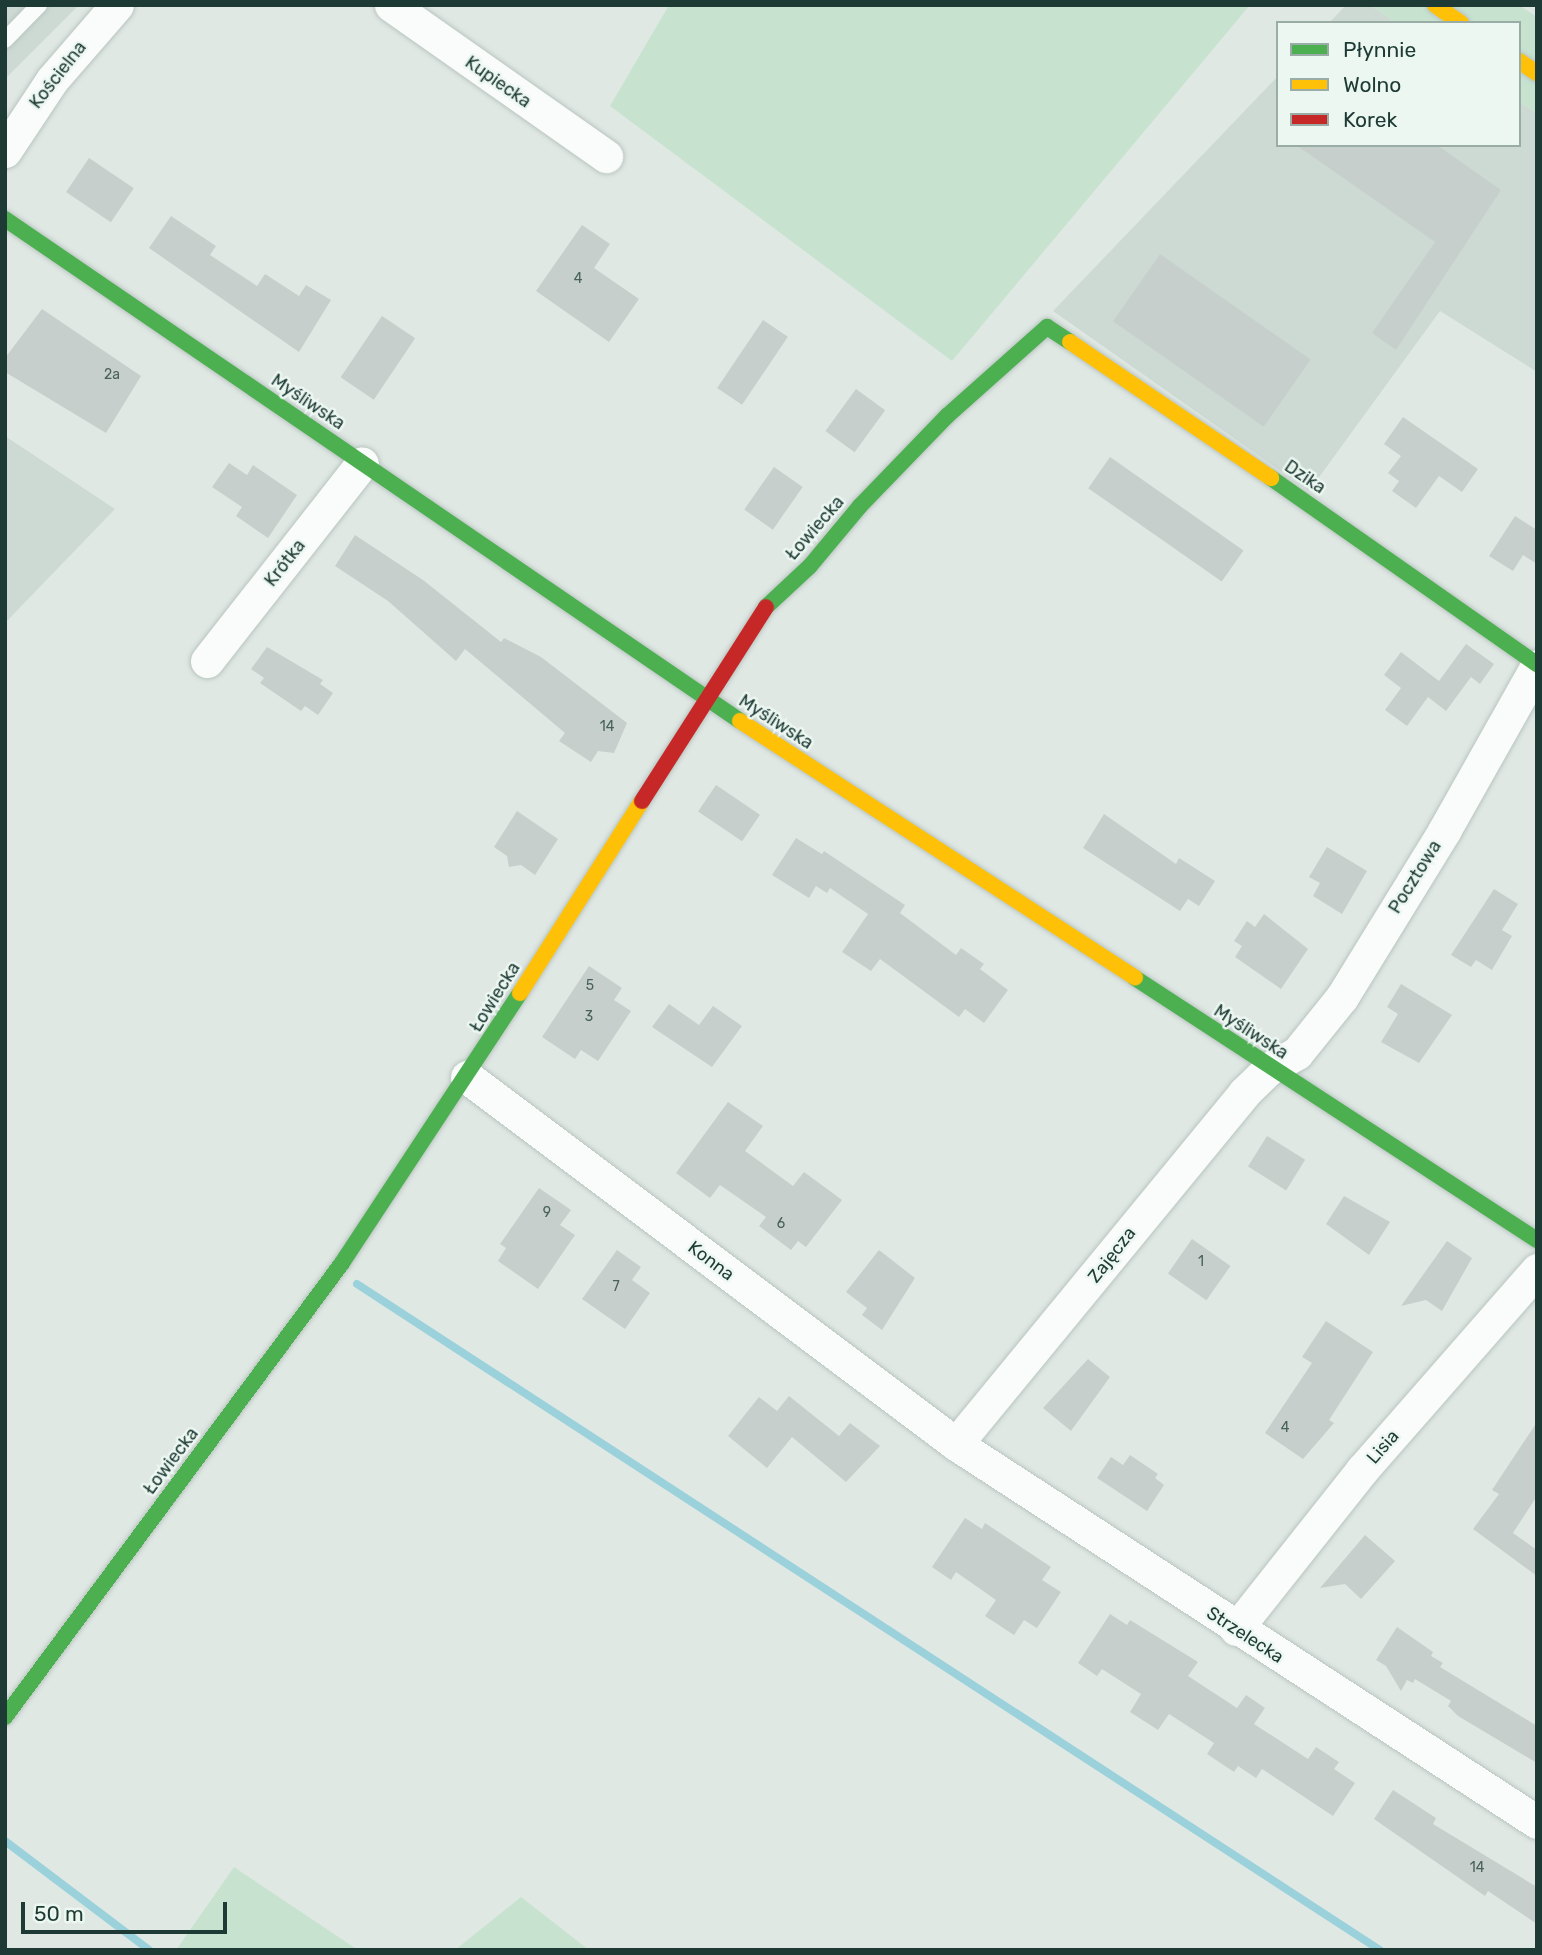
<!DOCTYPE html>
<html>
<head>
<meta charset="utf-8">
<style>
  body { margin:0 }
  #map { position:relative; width:1542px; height:1955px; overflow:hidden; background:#e0e8e4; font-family:Rubik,sans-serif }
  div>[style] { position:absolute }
  .built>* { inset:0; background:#cddad4 }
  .green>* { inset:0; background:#c7e3d0 }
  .stream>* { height:8px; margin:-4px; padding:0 4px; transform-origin:4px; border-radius:4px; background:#9bd1db }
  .building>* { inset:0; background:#c7cfcc; transform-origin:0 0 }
  .roads { filter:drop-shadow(0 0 2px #b9c5c0) drop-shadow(0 0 2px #b9c5c0) }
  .lane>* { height:16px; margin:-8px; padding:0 8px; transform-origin:8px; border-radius:8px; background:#fafcfb }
  .street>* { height:33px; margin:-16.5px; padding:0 16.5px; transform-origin:16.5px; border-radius:16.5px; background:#fafcfb }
  .fast>* { height:16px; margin:-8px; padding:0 8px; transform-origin:8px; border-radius:8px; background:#4caf50 }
  .slow>* { height:16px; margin:-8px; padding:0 8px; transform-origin:8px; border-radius:8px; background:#ffc107 }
  .jam>* { height:16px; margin:-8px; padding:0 8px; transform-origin:8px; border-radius:8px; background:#c62828 }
  span { translate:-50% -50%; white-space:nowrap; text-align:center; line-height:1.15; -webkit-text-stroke:5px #edf7f2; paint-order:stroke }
  .number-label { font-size:14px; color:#48615b }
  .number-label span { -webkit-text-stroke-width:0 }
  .street-label { font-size:18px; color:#1d3b34 }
  .frame { position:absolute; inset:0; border:7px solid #1d3b34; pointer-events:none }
  .legend { position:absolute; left:1276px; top:21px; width:245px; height:126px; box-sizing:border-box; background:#edf7f2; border:2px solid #9aaca6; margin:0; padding:9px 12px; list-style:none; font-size:21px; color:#1d3b34 }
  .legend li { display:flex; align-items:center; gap:14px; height:35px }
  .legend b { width:35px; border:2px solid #9aaca6 }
  .scale { position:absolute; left:21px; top:1902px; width:206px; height:32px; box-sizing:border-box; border:4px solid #1d3b34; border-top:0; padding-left:9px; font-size:21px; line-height:24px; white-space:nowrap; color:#1d3b34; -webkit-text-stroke:5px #edf7f2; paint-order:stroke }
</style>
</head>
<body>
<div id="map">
  <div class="built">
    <div style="clip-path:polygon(5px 5px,79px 5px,5px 79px)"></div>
    <div style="clip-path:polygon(1346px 5px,1370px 5px,1397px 23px,1329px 23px)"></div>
    <div style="clip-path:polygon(1278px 76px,1278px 145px,1519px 145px,1519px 102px,1537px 113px,1537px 372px,1440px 311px,1309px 491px,1053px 311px)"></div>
    <div style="clip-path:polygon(5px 436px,115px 509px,5px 623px)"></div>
  </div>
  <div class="green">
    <div style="clip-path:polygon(669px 5px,1250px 5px,952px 361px,610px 106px)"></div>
    <div style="clip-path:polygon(1370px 5px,1519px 5px,1537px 17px,1537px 113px,1519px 102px,1519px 23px,1397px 23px)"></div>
    <div style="clip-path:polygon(234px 1867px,358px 1950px,176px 1950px)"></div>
    <div style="clip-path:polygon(521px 1897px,589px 1950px,455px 1950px)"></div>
  </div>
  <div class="stream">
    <div style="left:357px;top:1284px;width:1221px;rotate:33.07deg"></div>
    <div style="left:5px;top:1841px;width:181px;rotate:37.1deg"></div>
  </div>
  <div class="building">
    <div style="clip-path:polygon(1296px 145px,1437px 145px,1501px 190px,1396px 350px,1372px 333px,1435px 242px)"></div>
    <div style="left:89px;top:158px;width:54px;height:41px;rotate:34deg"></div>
    <div style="clip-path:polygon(171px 216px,216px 246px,210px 255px,257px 286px,265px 274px,299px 296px,306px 285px,331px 300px,299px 352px,149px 248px)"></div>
    <div style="clip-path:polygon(582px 225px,610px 244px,594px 268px,639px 299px,609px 342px,536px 291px)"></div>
    <div style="left:1160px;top:254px;width:184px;height:82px;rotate:35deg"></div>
    <div style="clip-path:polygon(42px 309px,141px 376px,106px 433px,5px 372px,5px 358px)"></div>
    <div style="left:382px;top:316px;width:40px;height:74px;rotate:34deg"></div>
    <div style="left:763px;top:320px;width:30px;height:82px;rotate:34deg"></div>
    <div style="left:856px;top:389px;width:36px;height:52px;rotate:36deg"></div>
    <div style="clip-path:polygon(1403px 417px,1478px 469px,1462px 492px,1439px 476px,1416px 508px,1392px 491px,1399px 481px,1388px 473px,1401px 456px,1384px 444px)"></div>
    <div style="left:1110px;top:457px;width:163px;height:38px;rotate:35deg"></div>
    <div style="clip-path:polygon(229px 463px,247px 475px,253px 465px,297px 495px,268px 538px,236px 516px,242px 507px,212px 487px)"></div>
    <div style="left:774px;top:467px;width:35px;height:52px;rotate:35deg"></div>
    <div style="clip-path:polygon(1515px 516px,1537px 530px,1537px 564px,1523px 555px,1513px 571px,1489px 556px)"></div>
    <div style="clip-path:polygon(355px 535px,423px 580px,501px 642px,504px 638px,541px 657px,627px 723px,614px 753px,598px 751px,591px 762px,559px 741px,565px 733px,465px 649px,456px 661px,388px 601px,335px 566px)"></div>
    <div style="clip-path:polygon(1466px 644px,1494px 664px,1480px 684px,1471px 677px,1446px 711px,1428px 697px,1407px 726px,1385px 710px,1401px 688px,1384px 675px,1401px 652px,1439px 681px)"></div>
    <div style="clip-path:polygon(267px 647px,323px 680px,320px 684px,333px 693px,318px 715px,305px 706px,301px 711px,260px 683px,264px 678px,251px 669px)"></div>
    <div style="left:716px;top:785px;width:53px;height:32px;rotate:34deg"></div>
    <div style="clip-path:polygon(517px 811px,558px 839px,535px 875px,521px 865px,509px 867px,507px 856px,494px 847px)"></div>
    <div style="clip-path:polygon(1104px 814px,1176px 864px,1179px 858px,1215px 881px,1199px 906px,1188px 899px,1180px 911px,1083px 848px)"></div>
    <div style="clip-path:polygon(796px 838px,822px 854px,824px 851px,905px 905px,900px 913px,956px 955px,961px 948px,984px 964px,980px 969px,1008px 990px,984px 1023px,965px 1009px,959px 1017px,880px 959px,871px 971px,842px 952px,868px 914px,830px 888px,827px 893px,816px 886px,809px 898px,772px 875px)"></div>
    <div style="clip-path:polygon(1327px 847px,1367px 871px,1342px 914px,1313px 896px,1320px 883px,1309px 877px)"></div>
    <div style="clip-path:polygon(1494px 889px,1518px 904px,1502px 930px,1512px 936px,1492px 970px,1476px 960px,1471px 967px,1451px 955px)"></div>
    <div style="clip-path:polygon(1264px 914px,1308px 949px,1281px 989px,1235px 957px,1242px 946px,1234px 941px,1247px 921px,1255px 927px)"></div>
    <div style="clip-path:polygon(589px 966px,622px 988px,614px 1000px,631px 1011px,598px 1061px,581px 1050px,575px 1059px,542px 1037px)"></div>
    <div style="clip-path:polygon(1401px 984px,1452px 1015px,1419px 1063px,1381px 1042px,1398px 1014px,1387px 1007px)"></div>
    <div style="clip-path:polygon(669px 1004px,699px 1025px,713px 1006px,742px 1026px,712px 1067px,652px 1027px)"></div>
    <div style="clip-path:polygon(728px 1102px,763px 1126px,745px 1151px,793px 1186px,804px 1172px,842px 1200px,806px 1247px,798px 1241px,791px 1250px,759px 1226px,766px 1217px,720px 1185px,710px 1198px,676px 1173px)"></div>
    <div style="left:1267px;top:1136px;width:45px;height:36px;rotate:32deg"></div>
    <div style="clip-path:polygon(539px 1188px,571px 1210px,560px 1225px,575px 1235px,538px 1289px,498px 1261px,506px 1248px,500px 1244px)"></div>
    <div style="clip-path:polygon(1344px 1196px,1390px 1222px,1369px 1255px,1326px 1224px)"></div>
    <div style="left:1192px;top:1239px;width:47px;height:42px;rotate:35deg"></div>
    <div style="clip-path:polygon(1447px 1241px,1472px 1258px,1442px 1311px,1426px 1300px,1401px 1306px)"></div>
    <div style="clip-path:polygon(617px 1250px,641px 1267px,632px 1280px,650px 1293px,625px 1329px,582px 1299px)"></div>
    <div style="clip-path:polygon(879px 1250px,915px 1278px,882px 1330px,862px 1315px,867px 1308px,846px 1292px)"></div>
    <div style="clip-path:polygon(1326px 1321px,1373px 1352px,1329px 1420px,1334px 1423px,1303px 1459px,1265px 1433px,1312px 1363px,1302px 1357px)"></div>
    <div style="clip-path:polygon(1088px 1359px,1110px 1377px,1071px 1431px,1043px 1408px)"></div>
    <div style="clip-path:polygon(789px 1396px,839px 1436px,850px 1423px,880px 1446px,846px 1482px,792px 1437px,767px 1468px,728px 1436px,759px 1397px,777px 1411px)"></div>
    <div style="clip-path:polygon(1537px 1422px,1537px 1496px,1513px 1533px,1537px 1550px,1537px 1576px,1473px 1529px,1499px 1494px,1492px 1490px)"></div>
    <div style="clip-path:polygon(1130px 1455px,1158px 1474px,1155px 1478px,1164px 1485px,1147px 1511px,1097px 1478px,1111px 1457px,1123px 1465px)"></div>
    <div style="clip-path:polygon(965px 1518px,982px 1529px,985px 1523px,1051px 1567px,1042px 1580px,1061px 1592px,1037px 1628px,1024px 1620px,1014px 1635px,985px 1616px,996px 1600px,956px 1572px,951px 1580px,932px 1567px)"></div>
    <div style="clip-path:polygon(1365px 1535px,1395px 1561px,1361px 1599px,1345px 1584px,1320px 1588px)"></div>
    <div style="clip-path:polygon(1110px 1614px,1127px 1625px,1130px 1620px,1198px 1662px,1188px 1676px,1237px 1708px,1246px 1695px,1265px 1708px,1254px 1724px,1308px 1759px,1316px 1747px,1339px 1762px,1334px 1769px,1355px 1783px,1333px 1816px,1262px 1769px,1256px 1778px,1238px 1766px,1234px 1772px,1207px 1754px,1214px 1743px,1169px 1714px,1158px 1730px,1130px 1712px,1141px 1694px,1102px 1669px,1097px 1676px,1078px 1663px)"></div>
    <div style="clip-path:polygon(1397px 1627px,1433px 1652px,1431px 1656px,1443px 1663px,1440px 1667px,1537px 1726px,1537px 1763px,1458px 1716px,1448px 1706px,1451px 1701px,1415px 1679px,1413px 1683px,1407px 1680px,1401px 1691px,1386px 1666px,1376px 1660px)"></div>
    <div style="clip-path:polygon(1393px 1790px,1436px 1818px,1433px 1824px,1537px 1887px,1537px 1924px,1488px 1891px,1485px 1896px,1374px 1819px)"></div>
  </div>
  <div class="roads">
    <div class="lane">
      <div style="left:5px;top:40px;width:49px;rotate:-45.8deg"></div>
    </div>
    <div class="street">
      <div style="left:391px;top:5px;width:263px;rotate:35.1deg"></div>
      <div style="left:5px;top:151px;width:85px;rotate:-56.5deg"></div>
      <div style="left:52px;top:80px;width:99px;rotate:-49.1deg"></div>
      <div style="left:207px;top:661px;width:251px;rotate:-51.9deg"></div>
      <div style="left:467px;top:1077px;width:611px;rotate:36.89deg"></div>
      <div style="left:956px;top:1444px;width:693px;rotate:33.05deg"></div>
      <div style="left:956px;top:1444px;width:454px;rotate:-50.6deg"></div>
      <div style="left:1244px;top:1093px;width:36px;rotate:-44deg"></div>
      <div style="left:1270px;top:1068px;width:31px;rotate:-29deg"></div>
      <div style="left:1297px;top:1053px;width:72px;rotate:-51.2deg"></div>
      <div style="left:1342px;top:997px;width:195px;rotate:-58.4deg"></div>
      <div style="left:1444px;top:831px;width:189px;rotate:-60.6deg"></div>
      <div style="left:1236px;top:1629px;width:203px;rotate:-51.6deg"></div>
      <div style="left:1362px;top:1470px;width:266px;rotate:-48.8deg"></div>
    </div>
    <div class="fast">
      <div style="left:5px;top:219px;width:890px;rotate:34.33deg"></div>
      <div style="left:1271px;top:478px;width:325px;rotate:35deg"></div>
      <div style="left:766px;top:607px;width:60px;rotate:-43deg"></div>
      <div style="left:810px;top:566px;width:78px;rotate:-50.2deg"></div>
      <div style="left:860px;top:506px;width:125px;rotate:-46deg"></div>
      <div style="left:947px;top:416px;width:134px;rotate:-41.7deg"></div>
      <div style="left:1047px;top:327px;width:27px;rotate:33deg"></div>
      <div style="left:1135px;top:978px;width:480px;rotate:33.1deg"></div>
      <div style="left:5px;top:1717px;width:565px;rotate:-53.41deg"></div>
      <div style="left:342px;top:1263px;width:323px;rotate:-56.6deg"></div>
    </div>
    <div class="slow">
      <div style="left:1435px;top:5px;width:32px;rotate:35deg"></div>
      <div style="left:1519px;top:61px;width:22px;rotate:34deg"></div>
      <div style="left:1070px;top:342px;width:243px;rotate:34.1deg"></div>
      <div style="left:740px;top:721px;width:471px;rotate:33deg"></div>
      <div style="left:520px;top:993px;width:227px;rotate:-57.6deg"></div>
    </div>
    <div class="jam">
      <div style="left:642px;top:801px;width:230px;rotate:-57.4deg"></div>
    </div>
  </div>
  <div class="number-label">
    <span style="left:578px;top:279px">4</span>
    <span style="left:112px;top:375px">2a</span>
    <span style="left:607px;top:727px">14</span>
    <span style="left:590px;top:986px">5</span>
    <span style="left:589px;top:1017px">3</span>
    <span style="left:547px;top:1213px">9</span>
    <span style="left:781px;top:1224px">6</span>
    <span style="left:1201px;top:1262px">1</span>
    <span style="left:616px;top:1287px">7</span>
    <span style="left:1285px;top:1428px">4</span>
    <span style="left:1477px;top:1868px">14</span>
  </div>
  <div class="street-label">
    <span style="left:58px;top:75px;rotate:-52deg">Kościelna</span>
    <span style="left:498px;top:82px;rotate:35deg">Kupiecka</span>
    <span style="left:308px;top:402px;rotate:34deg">Myśliwska</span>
    <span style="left:1305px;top:477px;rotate:34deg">Dzika</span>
    <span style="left:815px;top:528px;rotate:-49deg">Łowiecka</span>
    <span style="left:285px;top:563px;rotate:-52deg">Krótka</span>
    <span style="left:776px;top:722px;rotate:33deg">Myśliwska</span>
    <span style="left:1415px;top:877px;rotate:-58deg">Pocztowa</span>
    <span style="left:495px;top:997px;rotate:-58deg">Łowiecka</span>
    <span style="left:1251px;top:1032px;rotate:33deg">Myśliwska</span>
    <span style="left:1112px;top:1255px;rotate:-52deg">Zajęcza</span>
    <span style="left:711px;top:1261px;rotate:37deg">Konna</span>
    <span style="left:1383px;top:1447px;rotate:-49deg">Lisia</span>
    <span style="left:171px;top:1461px;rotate:-53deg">Łowiecka</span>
    <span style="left:1245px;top:1635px;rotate:33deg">Strzelecka</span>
  </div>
  <div class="frame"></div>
  <ul class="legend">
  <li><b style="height:9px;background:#4caf50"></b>Płynnie</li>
  <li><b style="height:9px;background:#ffc107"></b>Wolno</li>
  <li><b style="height:9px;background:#c62828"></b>Korek</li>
  </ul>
  <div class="scale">50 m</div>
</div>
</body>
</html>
